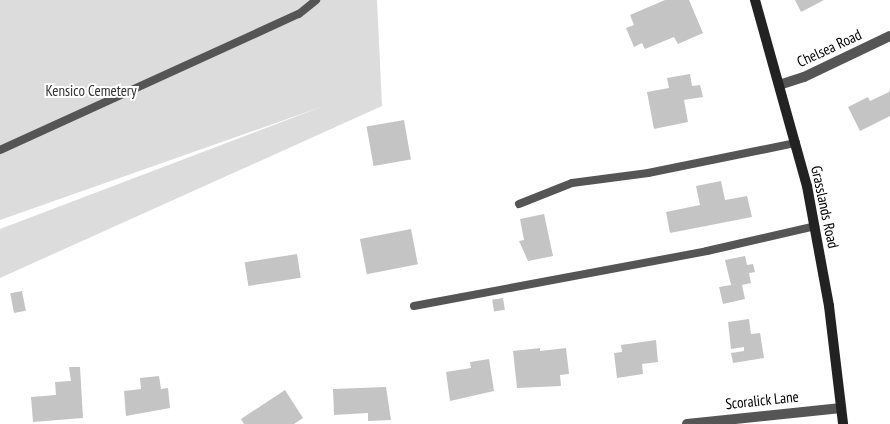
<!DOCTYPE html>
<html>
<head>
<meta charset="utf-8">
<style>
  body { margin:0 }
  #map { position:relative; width:890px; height:424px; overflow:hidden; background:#fff; font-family:"PT Sans Narrow",sans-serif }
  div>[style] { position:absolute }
  .green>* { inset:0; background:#dcdcdc }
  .building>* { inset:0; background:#c4c4c4; transform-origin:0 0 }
  .lane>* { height:8px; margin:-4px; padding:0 4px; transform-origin:4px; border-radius:4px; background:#555 }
  .street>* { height:10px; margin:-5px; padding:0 5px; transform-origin:5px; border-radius:5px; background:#555 }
  .secondary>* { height:10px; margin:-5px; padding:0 5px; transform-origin:5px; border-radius:5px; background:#222 }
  span { translate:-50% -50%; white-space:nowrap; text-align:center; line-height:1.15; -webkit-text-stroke:4px #fff; paint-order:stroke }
  .street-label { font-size:15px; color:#000 }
  .park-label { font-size:15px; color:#333 }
</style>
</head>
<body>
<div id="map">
  <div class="green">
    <div style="clip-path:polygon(0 0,377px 0,382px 106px,0 278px,0 229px,324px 106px,0 220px)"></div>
  </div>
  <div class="building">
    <div style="clip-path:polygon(665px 0,689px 0,703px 33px,678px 44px,674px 37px,645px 49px,642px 43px,634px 47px,626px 28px,634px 25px,630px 15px)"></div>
    <div style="clip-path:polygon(795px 0,824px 0,801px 12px)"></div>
    <div style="clip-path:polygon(690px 74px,692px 86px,700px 85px,703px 97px,684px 100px,688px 122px,654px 129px,647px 92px,669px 88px,667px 78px)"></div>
    <div style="clip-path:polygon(890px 88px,890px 116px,860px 131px,848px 107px,868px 97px,870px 101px,889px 92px)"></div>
    <div style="left:404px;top:120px;width:40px;height:38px;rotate:80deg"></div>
    <div style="clip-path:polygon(721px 181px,725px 200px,747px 196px,752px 217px,670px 233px,666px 212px,700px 205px,696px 186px)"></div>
    <div style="clip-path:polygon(544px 214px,553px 256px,528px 261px,519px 241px,524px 240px,520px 219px)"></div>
    <div style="left:411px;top:229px;width:36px;height:52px;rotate:79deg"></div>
    <div style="left:297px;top:254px;width:24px;height:53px;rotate:81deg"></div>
    <div style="clip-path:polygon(745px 256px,747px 265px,753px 264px,755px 272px,749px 273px,751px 283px,742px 285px,745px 299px,723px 304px,719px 287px,731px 285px,725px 260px)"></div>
    <div style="left:22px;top:291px;width:20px;height:12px;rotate:79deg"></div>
    <div style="left:503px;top:298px;width:12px;height:11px;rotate:81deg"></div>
    <div style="clip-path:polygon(749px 319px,751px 334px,760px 333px,764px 358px,733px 363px,731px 353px,744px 351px,744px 347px,731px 349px,728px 322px)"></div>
    <div style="clip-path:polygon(656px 340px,658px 362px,642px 364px,643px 374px,617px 378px,614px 353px,622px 352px,621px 345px)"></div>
    <div style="clip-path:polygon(540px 348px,540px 351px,566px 348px,569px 374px,560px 375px,561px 386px,517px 388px,513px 351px)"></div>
    <div style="clip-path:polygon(489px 359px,494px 391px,450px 401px,446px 372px,471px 368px,470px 362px)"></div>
    <div style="clip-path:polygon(69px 367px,80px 367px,83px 418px,33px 422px,31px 397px,56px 395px,55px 382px,71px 381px)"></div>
    <div style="clip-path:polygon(159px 376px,161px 389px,168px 388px,170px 408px,126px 416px,124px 391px,141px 389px,140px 378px)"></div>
    <div style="clip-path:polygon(386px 387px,391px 420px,368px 421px,368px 413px,334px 415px,333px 389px)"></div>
    <div style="clip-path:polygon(285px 390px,303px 418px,294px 424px,244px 424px,241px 419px)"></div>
  </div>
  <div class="lane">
    <div style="left:0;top:150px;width:328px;rotate:-24.5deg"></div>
    <div style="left:299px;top:14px;width:22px;rotate:-39deg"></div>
    <div style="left:519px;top:204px;width:57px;rotate:-21.6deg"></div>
    <div style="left:572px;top:183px;width:77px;rotate:-7.5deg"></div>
    <div style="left:648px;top:173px;width:151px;rotate:-11.5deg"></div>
    <div style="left:414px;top:306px;width:298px;rotate:-10.6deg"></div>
    <div style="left:707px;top:251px;width:111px;rotate:-13deg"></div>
  </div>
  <div class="street">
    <div style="left:779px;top:85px;width:26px;rotate:-18deg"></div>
    <div style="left:804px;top:77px;width:95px;rotate:-25.5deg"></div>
    <div style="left:687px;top:424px;width:155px;rotate:-5.9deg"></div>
  </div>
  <div class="secondary">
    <div style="left:755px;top:0;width:193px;rotate:74.4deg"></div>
    <div style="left:807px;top:186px;width:122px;rotate:79.6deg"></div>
    <div style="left:829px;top:306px;width:119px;rotate:83.2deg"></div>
  </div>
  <div class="street-label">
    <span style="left:829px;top:48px;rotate:-25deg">Chelsea Road</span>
    <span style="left:825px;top:207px;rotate:78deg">Grasslands Road</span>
    <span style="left:762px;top:400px;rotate:-6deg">Scoralick Lane</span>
  </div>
  <div class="park-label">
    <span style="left:91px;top:91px">Kensico Cemetery</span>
  </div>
</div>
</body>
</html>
